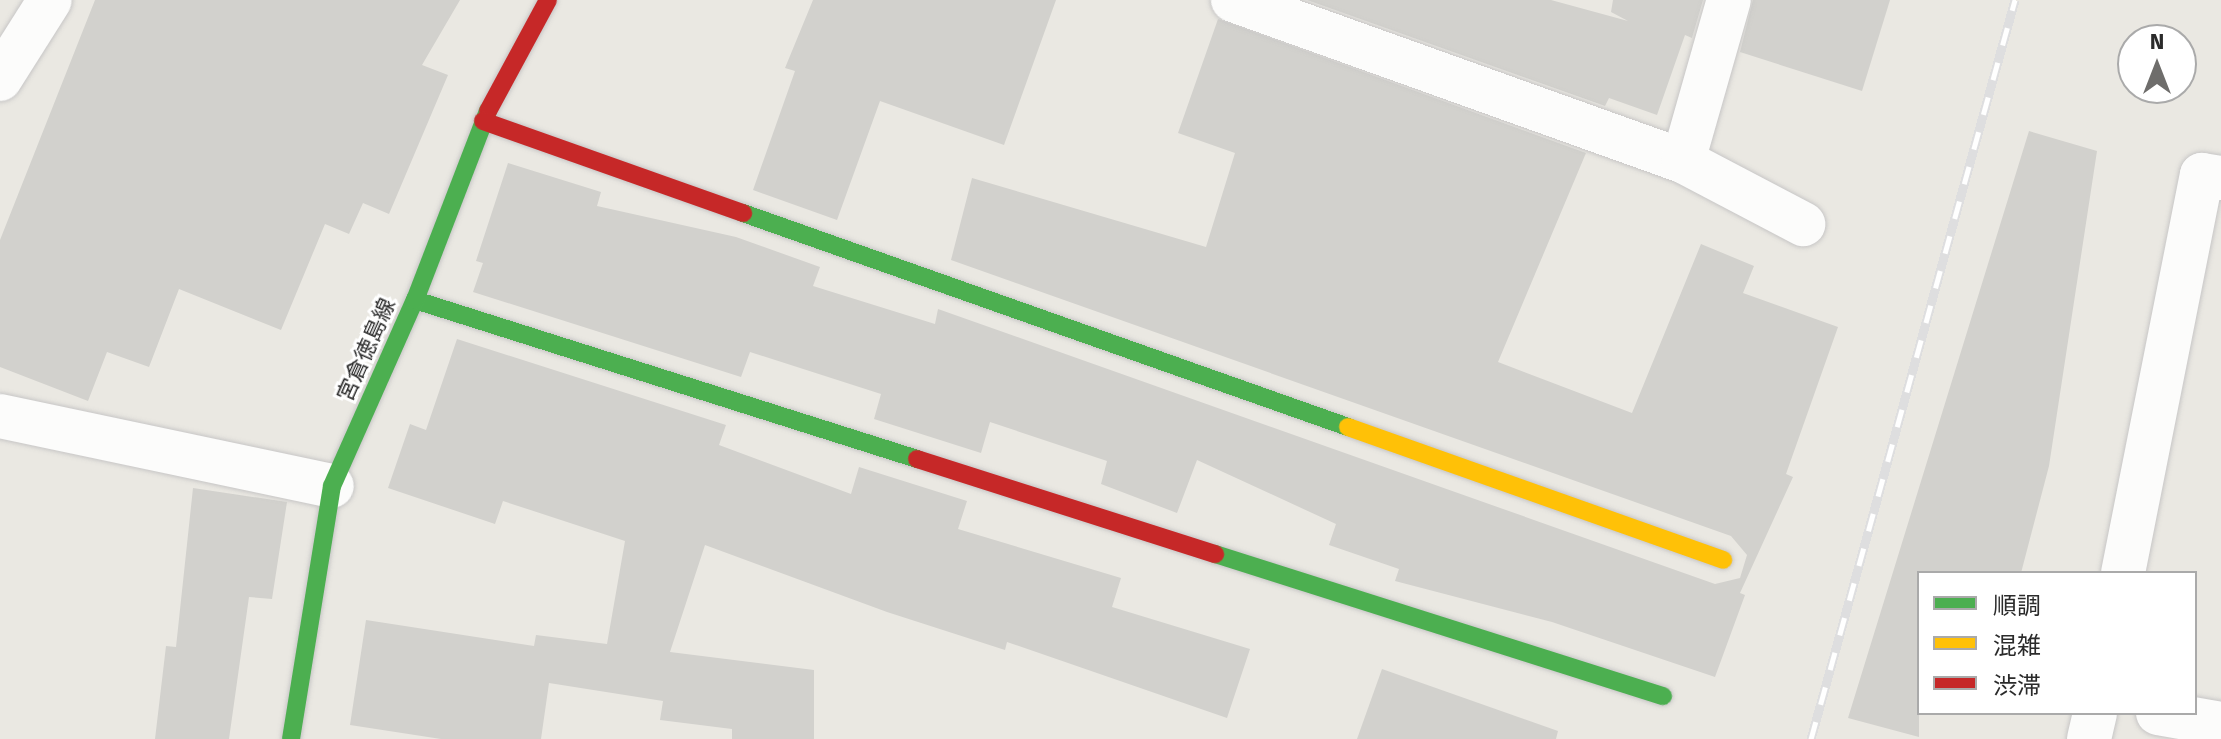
<!DOCTYPE html>
<html>
<head>
<meta charset="utf-8">
<style>
  body { margin:0 }
  #map { position:relative; width:2221px; height:739px; overflow:hidden; background:#eae8e2; font-family:"Fira Sans","Noto Sans JP",sans-serif }
  div>[style] { position:absolute }
  .building>* { inset:0; background:#d2d1cd }
  .roads { filter:drop-shadow(0 0 2px #c7c6c6) drop-shadow(0 0 2px #c7c6c6) }
  .street>* { height:44px; margin:-22px; padding:0 22px; transform-origin:22px; border-radius:22px; background:#fcfcfb }
  .fast>* { height:18px; margin:-9px; padding:0 9px; transform-origin:9px; border-radius:9px; background:#4caf50 }
  .slow>* { height:18px; margin:-9px; padding:0 9px; transform-origin:9px; border-radius:9px; background:#ffc107 }
  .jam>* { height:18px; margin:-9px; padding:0 9px; transform-origin:9px; border-radius:9px; background:#c62828 }
  .rail>* { height:9px; margin-top:-4.5px; transform-origin:0; background:repeating-linear-gradient(90deg,#fff 0 18px,#dededf 0 36px); box-sizing:border-box; border-block:2px solid #dededf }
  span { translate:-50% -50%; white-space:nowrap; text-align:center; line-height:1.15; -webkit-text-stroke:6px #fff; paint-order:stroke }
  .street-label { font-size:22px; color:#2b2b2b }
  .legend { position:absolute; left:1917px; top:571px; width:280px; height:144px; box-sizing:border-box; background:#fff; border:2px solid #aaa; margin:0; padding:10px 14px; list-style:none; font-size:24px; color:#2b2b2b }
  .legend li { display:flex; align-items:center; gap:16px; height:40px }
  .legend b { width:40px; border:2px solid #aaa }
  .north { position:absolute; left:2117px; top:24px; width:80px; height:80px; box-sizing:border-box; background:#fff; border:2px solid #aaa; border-radius:50%; rotate:0deg; font-size:22px; font-weight:700; line-height:32px; text-align:center; color:#2b2b2b }
  .north::after { content:''; display:block; margin:auto; width:28px; height:36px; background:#6e6d6b; clip-path:polygon(50% 0,100% 100%,50% 72%,0 100%) }
</style>
</head>
<body>
<div id="map">
  <div class="building">
    <div style="clip-path:polygon(95px 0,460px 0,422px 65px,448px 75px,389px 214px,363px 203px,349px 234px,325px 224px,281px 330px,179px 289px,149px 367px,107px 352px,88px 401px,0 367px,0 240px)"></div>
    <div style="clip-path:polygon(813px 0,1056px 0,1004px 145px,880px 101px,837px 220px,753px 190px,795px 71px,785px 68px)"></div>
    <div style="clip-path:polygon(1307px 0,1551px 0,1628px 21px,1611px 12px,1613px 0,1703px 0,1692px 38px,1685px 35px,1657px 115px,1609px 98px,1605px 106px)"></div>
    <div style="clip-path:polygon(1753px 0,1890px 0,1862px 91px,1740px 52px)"></div>
    <div style="clip-path:polygon(1218px 19px,1586px 153px,1498px 362px,1632px 413px,1701px 244px,1754px 266px,1743px 293px,1838px 327px,1786px 474px,1793px 477px,1740px 593px,1745px 595px,1715px 677px,1552px 622px,1395px 581px,1399px 569px,1329px 545px,1336px 524px,1197px 460px,1177px 513px,1101px 484px,1107px 461px,990px 422px,981px 453px,874px 419px,881px 394px,750px 352px,741px 377px,473px 292px,483px 263px,476px 261px,508px 163px,601px 192px,597px 206px,736px 237px,820px 267px,813px 286px,935px 324px,938px 309px,1715px 584px,1740px 578px,1747px 555px,1731px 536px,951px 260px,972px 178px,1206px 247px,1235px 153px,1178px 133px)"></div>
    <div style="clip-path:polygon(2029px 131px,2097px 151px,2049px 466px,2021px 573px,1919px 573px,1919px 737px,1848px 718px)"></div>
    <div style="clip-path:polygon(457px 339px,726px 425px,719px 445px,851px 494px,859px 467px,967px 501px,958px 529px,1121px 578px,1112px 607px,1250px 649px,1227px 718px,1007px 642px,1005px 650px,887px 612px,705px 545px,670px 652px,814px 670px,814px 739px,732px 739px,732px 729px,660px 720px,663px 701px,549px 683px,541px 739px,441px 739px,350px 725px,366px 620px,534px 646px,536px 635px,607px 644px,625px 541px,503px 501px,495px 524px,388px 488px,410px 424px,426px 430px)"></div>
    <div style="clip-path:polygon(193px 488px,287px 502px,272px 599px,249px 597px,229px 739px,155px 739px,166px 646px,176px 647px)"></div>
    <div style="clip-path:polygon(1382px 669px,1558px 731px,1556px 739px,1357px 739px)"></div>
  </div>
  <div class="roads">
    <div class="street">
      <div style="left:1233px;top:0;width:478px;rotate:19.7deg"></div>
      <div style="left:1683px;top:161px;width:136px;rotate:27.7deg"></div>
      <div style="left:0;top:79px;width:93px;rotate:-57.7deg"></div>
      <div style="left:1683px;top:161px;width:167px;rotate:-74.1deg"></div>
      <div style="left:0;top:416px;width:339px;rotate:11.9deg"></div>
      <div style="left:2123px;top:573px;width:406px;rotate:-78.8deg"></div>
      <div style="left:2202px;top:175px;width:19px;rotate:9deg"></div>
      <div style="left:2158px;top:713px;width:64px;rotate:9.9deg"></div>
      <div style="left:2089px;top:739px;width:27px;rotate:-77deg"></div>
    </div>
    <div class="fast">
      <div style="left:743px;top:213px;width:642px;rotate:19.48deg"></div>
      <div style="left:415px;top:300px;width:527px;rotate:17.57deg"></div>
      <div style="left:1215px;top:554px;width:470px;rotate:17.6deg"></div>
      <div style="left:291px;top:739px;width:256px;rotate:-80.8deg"></div>
      <div style="left:332px;top:486px;width:204px;rotate:-66deg"></div>
      <div style="left:415px;top:300px;width:203px;rotate:-68.9deg"></div>
    </div>
    <div class="slow">
      <div style="left:1348px;top:427px;width:398px;rotate:19.5deg"></div>
    </div>
    <div class="jam">
      <div style="left:488px;top:111px;width:126px;rotate:-61.6deg"></div>
      <div style="left:483px;top:121px;width:276px;rotate:19.5deg"></div>
      <div style="left:917px;top:459px;width:313px;rotate:17.7deg"></div>
    </div>
  </div>
  <div class="rail">
    <div style="left:1811px;top:739px;width:767px;rotate:-74.57deg"></div>
  </div>
  <div class="street-label">
    <span style="left:366px;top:350px;rotate:-66deg">宮倉徳島線</span>
  </div>
  <ul class="legend">
  <li><b style="height:10px;background:#4caf50"></b>順調</li>
  <li><b style="height:10px;background:#ffc107"></b>混雑</li>
  <li><b style="height:10px;background:#c62828"></b>渋滞</li>
  </ul>
  <div class="north">N</div>
</div>
</body>
</html>
